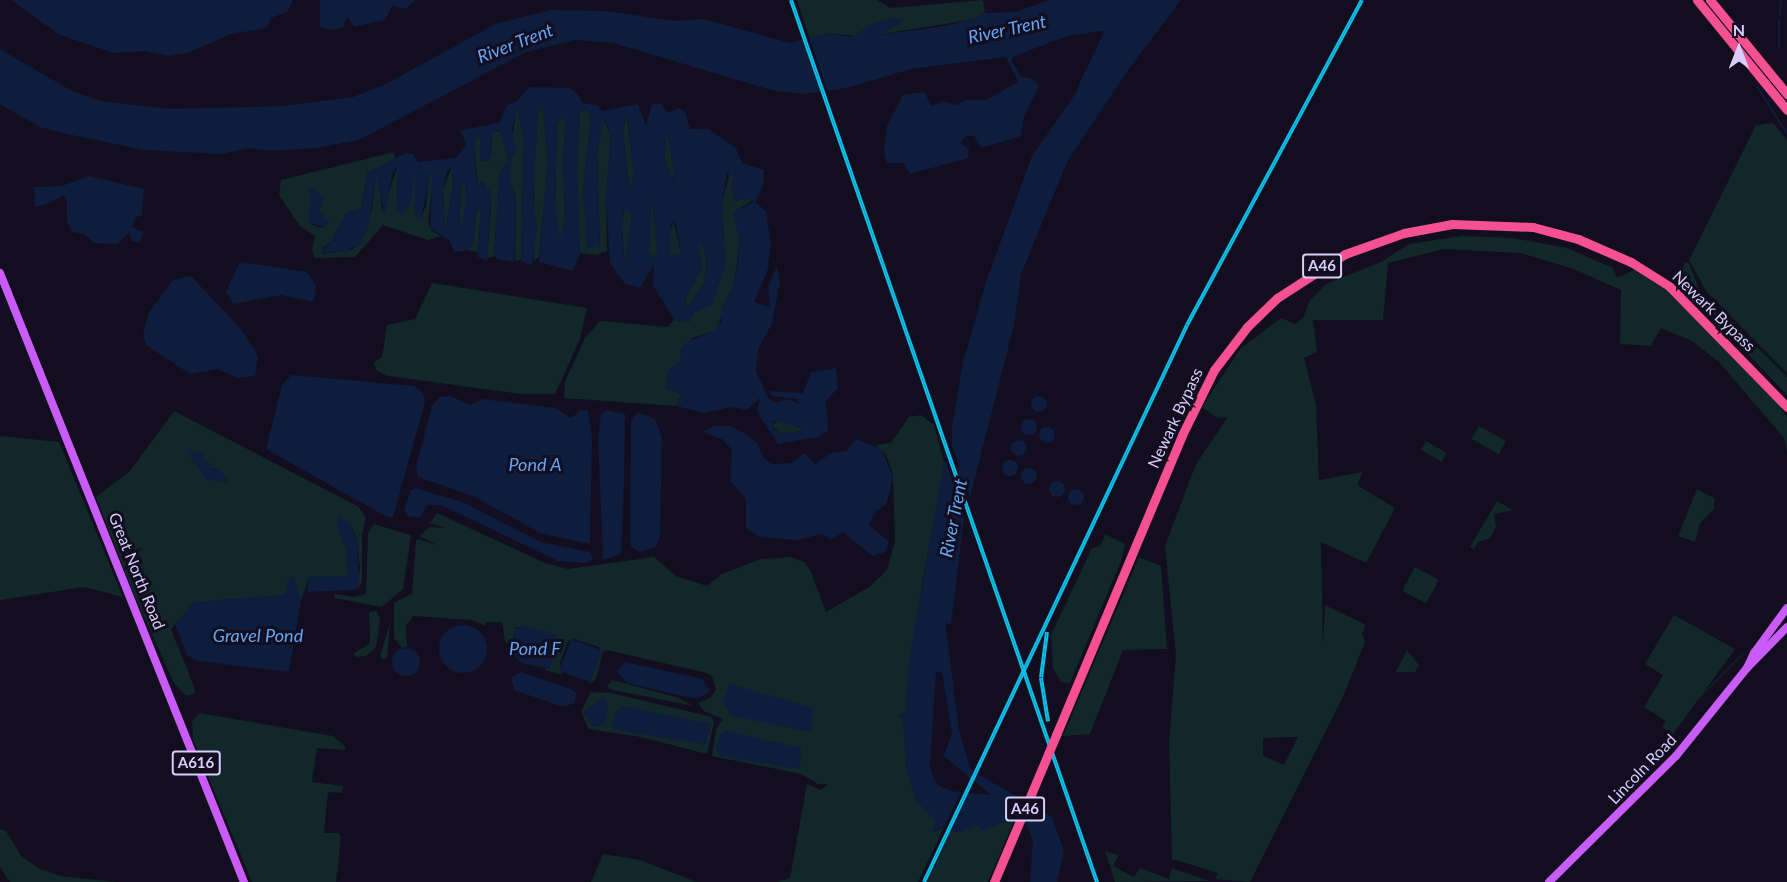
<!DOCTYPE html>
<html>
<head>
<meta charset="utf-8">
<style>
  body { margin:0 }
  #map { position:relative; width:1787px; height:882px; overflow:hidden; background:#120e1f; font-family:Lato,sans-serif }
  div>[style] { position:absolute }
  .green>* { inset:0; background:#112729; transform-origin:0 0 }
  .water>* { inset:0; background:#0e1c3e; transform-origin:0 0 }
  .round { border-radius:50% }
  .pier>* { inset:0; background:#120e1f; transform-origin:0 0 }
  .stream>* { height:1.5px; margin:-0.75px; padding:0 0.75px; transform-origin:0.75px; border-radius:0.75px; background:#0e1c3e }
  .river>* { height:9px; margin:-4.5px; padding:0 4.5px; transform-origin:4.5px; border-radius:4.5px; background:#0e1c3e }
  .major>* { height:8px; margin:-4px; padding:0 4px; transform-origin:4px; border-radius:4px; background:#c95cf6 }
  .highway>* { height:9px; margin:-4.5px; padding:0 4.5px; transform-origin:4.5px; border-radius:4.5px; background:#f55092 }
  .rail>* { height:4px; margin-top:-2px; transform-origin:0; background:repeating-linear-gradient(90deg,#120e1f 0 4.5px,#0dc1ea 0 9px); box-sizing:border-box; border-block:2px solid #0dc1ea }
  .highway-bridge>* { height:9px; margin:-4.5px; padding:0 4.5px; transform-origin:4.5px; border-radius:4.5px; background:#f55092 }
  span { translate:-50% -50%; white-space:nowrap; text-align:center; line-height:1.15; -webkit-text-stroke:6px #120e1f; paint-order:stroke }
  .shield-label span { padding:2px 4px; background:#120e1f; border:2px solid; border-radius:4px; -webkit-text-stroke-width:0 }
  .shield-label { font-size:15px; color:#d7cefc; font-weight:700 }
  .street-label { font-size:16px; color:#d7cefc }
  .water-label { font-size:18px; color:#62a6f6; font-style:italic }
  .north { position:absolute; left:1709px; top:18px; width:60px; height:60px; -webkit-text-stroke:4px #120e1f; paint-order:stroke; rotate:0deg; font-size:16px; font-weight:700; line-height:24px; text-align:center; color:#d7cefc }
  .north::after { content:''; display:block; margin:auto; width:21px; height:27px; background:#d7cefc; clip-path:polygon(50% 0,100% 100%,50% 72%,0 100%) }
</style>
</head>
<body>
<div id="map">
  <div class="green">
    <div style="clip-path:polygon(797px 0,877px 0,890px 8px,983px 0,985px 13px,975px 19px,877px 35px,903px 21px,893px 18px,872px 25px,854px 36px,828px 33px,810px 39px)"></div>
    <div style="clip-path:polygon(543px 106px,548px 163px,539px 257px,534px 261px,534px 169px,538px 113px)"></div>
    <div style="clip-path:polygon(517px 107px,524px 139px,521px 260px,515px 261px,516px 198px,510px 179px,511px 157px,516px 152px,512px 138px)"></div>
    <div style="clip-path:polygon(586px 109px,591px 116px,583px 191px,589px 248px,600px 246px,597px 154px,603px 118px,611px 136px,606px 199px,607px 251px,596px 255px,580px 253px,579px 243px,577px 169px,580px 112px)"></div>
    <div style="clip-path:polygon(626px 110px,634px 171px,630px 193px,623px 134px)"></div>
    <div style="clip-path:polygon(561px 117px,566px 122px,563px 155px,565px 221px,560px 243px,555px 209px,557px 124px)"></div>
    <div style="clip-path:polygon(1773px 123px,1787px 140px,1787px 373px,1706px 291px,1689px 260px,1756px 125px)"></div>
    <div style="clip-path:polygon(667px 130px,674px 169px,673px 184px,664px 158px)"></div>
    <div style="clip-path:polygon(502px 131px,508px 161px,500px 172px,494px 257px,487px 258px,491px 206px,484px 183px,482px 181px,478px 186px,474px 149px,476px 138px,481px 136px,480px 161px,491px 155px,492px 132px)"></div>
    <div style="clip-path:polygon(evenodd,394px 152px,396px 161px,368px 172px,361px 208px,346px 213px,331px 242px,323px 248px,323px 254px,351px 250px,360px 243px,372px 208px,376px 176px,380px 182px,382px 213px,398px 165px,397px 207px,411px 194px,414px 171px,419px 171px,416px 217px,421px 217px,426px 206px,430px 167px,435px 166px,428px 222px,431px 230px,441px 236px,428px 240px,383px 225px,355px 257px,315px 258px,312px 250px,315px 236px,300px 226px,279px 195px,281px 180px,394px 152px,307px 190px,324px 198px,319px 211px,326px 219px,321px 228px,310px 224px,312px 194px,307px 190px)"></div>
    <div style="clip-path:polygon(452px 167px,453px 186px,445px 231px,443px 189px)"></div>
    <div style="clip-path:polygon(730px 172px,735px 178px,731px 183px,735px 201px,749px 198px,752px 201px,733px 212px,740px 240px,734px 283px,716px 331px,692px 338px,680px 361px,668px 371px,667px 388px,682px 394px,676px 406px,564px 398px,565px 382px,585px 338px,600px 321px,668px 327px,674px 320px,689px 322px,694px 312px,712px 304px,725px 265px,722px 203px)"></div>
    <div style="clip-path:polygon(465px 181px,466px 202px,459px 237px,461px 187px)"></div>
    <div style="clip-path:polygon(651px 199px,654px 203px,658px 253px,652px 259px,649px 250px)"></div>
    <div style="clip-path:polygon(481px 206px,478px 252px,467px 250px,473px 245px,476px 212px)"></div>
    <div style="clip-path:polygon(628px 209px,632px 215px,625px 268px,622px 224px,624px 211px)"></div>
    <div style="clip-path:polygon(673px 220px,681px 253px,676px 256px,670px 256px,668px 247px)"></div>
    <div style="clip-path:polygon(evenodd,1462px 236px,1513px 238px,1567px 248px,1613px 268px,1617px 278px,1634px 270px,1666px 290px,1779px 404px,1787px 418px,1787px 452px,1784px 438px,1719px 362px,1692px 341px,1661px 328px,1651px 346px,1620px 344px,1621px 290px,1571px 268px,1520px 253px,1444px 249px,1388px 263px,1383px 320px,1313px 320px,1317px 352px,1304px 358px,1316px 404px,1319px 480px,1363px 472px,1357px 485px,1395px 508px,1366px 563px,1321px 542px,1323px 645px,1325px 605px,1366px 625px,1362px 634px,1365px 642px,1343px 697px,1250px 882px,1215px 879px,1218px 873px,1172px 859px,1169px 741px,1176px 655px,1165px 546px,1196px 464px,1228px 417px,1217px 418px,1202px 407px,1240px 349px,1281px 318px,1295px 324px,1303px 318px,1310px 300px,1326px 284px,1381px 262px,1409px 244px,1462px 236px,1298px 737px,1284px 765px,1263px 756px,1263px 738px,1298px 737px)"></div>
    <div style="clip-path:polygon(698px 244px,703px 245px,707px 262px,704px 283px,686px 308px,685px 299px,702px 268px)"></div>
    <div style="clip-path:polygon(1684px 262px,1689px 263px,1699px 289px,1787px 377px,1787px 395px,1685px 288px,1679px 272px)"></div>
    <div style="clip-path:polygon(432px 283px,587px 308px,580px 339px,555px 394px,521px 394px,388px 376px,377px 371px,373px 363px,382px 357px,387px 325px,415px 319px)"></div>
    <div style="clip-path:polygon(174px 411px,359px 507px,366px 518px,362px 534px,362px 582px,358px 588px,355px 589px,360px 569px,356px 537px,352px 528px,337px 525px,347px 552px,348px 576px,309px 577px,301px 601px,291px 577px,285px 595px,194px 603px,171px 629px,195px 689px,194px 694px,186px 696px,174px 683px,133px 592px,96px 497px,130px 471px)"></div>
    <div style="clip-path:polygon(921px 415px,934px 425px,945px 466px,922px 584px,905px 713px,899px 715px,904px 719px,906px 765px,916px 799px,936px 821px,933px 832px,944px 827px,918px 882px,776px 882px,790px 878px,807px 784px,821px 790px,828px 784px,818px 784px,801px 774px,712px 756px,716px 729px,723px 719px,704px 711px,698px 703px,710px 698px,716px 690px,712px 676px,707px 673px,607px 650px,603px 652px,597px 676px,593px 682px,589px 684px,601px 652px,599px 647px,574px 639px,568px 641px,560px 663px,562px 675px,545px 670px,558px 645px,556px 635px,516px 627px,512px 644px,505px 642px,502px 622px,485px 622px,486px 626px,472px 620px,413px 616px,406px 626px,407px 647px,402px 648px,394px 638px,394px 603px,412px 594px,416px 541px,418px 539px,437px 545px,419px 536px,430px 527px,445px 528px,430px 523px,437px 513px,545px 563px,568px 569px,654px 557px,676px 576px,707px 586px,722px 574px,761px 559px,791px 557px,804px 562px,811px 572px,826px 612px,869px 587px,887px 570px,895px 541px,893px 474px,886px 455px,875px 445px,891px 443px,909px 417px)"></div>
    <div style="clip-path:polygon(778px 421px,800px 427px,805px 431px,780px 433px,771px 425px)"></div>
    <div style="left:1479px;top:426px;width:31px;height:15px;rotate:29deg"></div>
    <div style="clip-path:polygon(0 436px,59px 442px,123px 597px,84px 587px,0 600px)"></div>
    <div style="left:1426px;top:441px;width:24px;height:10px;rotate:30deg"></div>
    <div style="clip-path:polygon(1697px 489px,1714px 498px,1714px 509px,1700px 523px,1695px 542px,1678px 536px)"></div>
    <div style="clip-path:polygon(1497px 501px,1513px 510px,1494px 514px,1496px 527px,1490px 538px,1478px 542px,1474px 549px,1470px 547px)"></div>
    <div style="clip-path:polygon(374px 524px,411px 535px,403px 589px,382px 607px,334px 598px,335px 594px,354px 597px,366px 594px,368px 533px)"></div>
    <div style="clip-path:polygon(1105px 534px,1125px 544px,1121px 561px,1070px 683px,1061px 682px,1053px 668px,1051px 635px,1092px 548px,1100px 546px)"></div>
    <div style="clip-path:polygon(1139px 557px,1161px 566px,1167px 649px,1123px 650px,1090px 734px,1063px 736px)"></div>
    <div style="left:1415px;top:567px;width:27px;height:27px;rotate:28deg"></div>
    <div style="clip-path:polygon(376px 611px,380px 619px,376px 647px,366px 656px,356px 657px,353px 654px,370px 643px,369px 612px)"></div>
    <div style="clip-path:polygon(1674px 615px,1735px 649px,1673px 734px,1662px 727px,1666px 721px,1644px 707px,1663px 675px,1645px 664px)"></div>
    <div style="clip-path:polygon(390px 622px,387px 658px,383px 660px,380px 657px)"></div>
    <div style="clip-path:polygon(1407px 650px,1419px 665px,1415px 672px,1396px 672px)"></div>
    <div style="left:1744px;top:652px;width:1px;height:111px;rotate:45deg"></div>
    <div style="clip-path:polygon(612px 680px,676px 697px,694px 706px,613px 690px,607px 687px)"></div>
    <div style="clip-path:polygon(591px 692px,611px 693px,712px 717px,714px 723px,707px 754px,641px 737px,588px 729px,581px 711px)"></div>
    <div style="clip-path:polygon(199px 713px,333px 736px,346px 747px,344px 750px,317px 748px,312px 782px,343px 786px,342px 793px,328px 792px,324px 833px,338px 833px,341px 837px,336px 882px,252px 882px,193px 740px,192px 721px)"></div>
    <div style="clip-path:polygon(1016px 816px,988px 882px,927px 882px,951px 830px,960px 832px,974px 823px,979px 823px,982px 830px)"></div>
    <div style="clip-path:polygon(0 829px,6px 831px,21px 856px,40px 869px,61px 876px,116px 882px,10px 882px,0 867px)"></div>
    <div style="clip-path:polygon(1105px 851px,1119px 855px,1113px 866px,1134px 877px,1140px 868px,1169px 879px,1172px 868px,1209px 881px,1115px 882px)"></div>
    <div style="clip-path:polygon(603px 854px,640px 860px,697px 882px,591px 882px)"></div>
  </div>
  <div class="water">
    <div style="clip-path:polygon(11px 0,293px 0,287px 12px,271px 18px,267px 28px,231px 34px,188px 53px,168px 56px,146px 51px,114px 53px,60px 35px)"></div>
    <div style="clip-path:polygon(320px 0,416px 0,405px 9px,392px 6px,385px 20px,354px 27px,347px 17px,343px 27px,332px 30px,320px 27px)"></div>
    <div style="clip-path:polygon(1049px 0,1181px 0,1128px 70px,1067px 162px,1021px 274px,1014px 325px,970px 497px,952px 446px,952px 426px,963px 362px,986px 282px,1032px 156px,1094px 67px,1114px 29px,1067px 36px,1013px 57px,1012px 62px,1021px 76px,1033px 79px,1039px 86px,1024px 116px,1021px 136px,982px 148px,974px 136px,966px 136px,960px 143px,969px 149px,968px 158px,910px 174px,904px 163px,887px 163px,884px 152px,887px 126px,903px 95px,924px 92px,932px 106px,942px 101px,957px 105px,965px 100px,986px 100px,1018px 82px,1006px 57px,911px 69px,846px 88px,804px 94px,775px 91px,613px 43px,575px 40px,526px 52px,359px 140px,316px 148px,272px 151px,249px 148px,223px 154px,143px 150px,58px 132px,40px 127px,0 104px,0 49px,72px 91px,101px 101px,170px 109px,283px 106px,353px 97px,386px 84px,495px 24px,551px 10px,606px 11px,674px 21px,703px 19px,790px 43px,828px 33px,851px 37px,872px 25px,893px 18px,904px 20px,877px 35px,939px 27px,975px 19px,985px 13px,1015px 12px)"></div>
    <div style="clip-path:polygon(evenodd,530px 87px,569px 88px,578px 94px,582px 103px,597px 105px,602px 111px,638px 104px,646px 126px,652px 104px,661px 104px,667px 113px,680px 108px,685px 112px,690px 129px,708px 129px,736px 148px,742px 163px,764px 170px,763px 187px,755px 202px,766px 211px,771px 245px,767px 272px,754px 302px,770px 307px,768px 287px,777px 266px,780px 282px,772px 324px,759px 347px,756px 371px,768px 398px,776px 403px,788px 399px,799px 404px,798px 399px,773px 396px,770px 391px,803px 393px,811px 372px,836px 368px,838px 388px,826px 401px,828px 430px,818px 437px,778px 444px,757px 412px,760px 398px,747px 410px,731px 407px,704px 413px,676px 406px,682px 394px,667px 388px,668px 371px,680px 361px,681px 348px,688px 341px,713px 332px,721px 322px,722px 308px,734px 283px,738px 259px,740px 240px,733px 212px,754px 202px,749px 198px,735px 201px,731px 184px,735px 178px,727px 173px,722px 203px,725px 265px,712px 304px,694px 312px,689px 322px,675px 320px,653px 286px,654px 264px,640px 288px,625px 284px,610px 263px,606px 199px,611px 136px,604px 118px,597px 154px,600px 247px,587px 247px,583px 191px,591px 116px,586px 109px,580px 112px,577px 169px,580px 254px,573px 271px,539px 262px,548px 162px,543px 106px,538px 113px,533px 198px,537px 227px,532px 265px,522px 262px,521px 257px,524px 139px,517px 107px,512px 129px,516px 152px,511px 156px,510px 179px,516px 198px,514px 262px,497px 259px,494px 254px,500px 172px,508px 159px,500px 130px,492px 132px,490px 161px,480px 161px,481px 136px,476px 138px,474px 149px,477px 186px,481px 181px,491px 192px,487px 261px,478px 257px,481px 206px,476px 212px,473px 245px,468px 250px,454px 252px,449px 240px,430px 228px,433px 165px,421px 217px,416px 217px,414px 211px,416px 170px,410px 204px,402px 214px,397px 209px,398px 165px,393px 171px,385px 214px,376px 176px,368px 227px,360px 243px,347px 251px,320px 253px,331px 242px,346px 213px,361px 208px,368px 172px,406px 153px,413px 154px,418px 162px,456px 158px,466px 144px,460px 130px,499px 123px,507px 105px,517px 101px,530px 87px,626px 110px,634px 171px,630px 193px,623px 134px,626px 110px,530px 87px,561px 117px,566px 122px,563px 155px,565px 221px,560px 239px,555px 208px,557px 124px,561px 117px,530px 87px,667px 130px,674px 169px,674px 184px,664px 158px,667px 130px,530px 87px,452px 167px,453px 186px,445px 231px,443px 190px,447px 171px,452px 167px,530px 87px,465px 181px,466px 202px,459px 236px,461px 187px,465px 181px,530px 87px,651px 199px,658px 253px,652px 259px,649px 250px,651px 199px,530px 87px,628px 209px,632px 215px,625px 268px,622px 230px,623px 212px,628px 209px,530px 87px,675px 221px,681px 253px,670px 256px,671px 223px,675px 221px,530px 87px,699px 244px,703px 245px,707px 261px,704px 283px,686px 308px,685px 299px,702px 268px,699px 244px,530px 87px,773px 421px,800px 427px,805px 431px,781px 433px,773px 429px,773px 421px)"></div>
    <div style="clip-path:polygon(89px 176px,144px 189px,142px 215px,135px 218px,132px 227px,144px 232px,139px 243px,131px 241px,130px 232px,117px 244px,93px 243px,85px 234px,72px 232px,67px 222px,67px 199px,63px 195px,51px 203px,35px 207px,34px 187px,62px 186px)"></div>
    <div style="clip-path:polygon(312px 189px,324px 198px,319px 211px,329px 221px,325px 228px,308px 222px,312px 194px,307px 191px)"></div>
    <div style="clip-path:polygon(240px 262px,307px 272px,316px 286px,314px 302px,281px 295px,233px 304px,226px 292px)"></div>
    <div style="clip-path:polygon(191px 276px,241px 329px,258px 356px,255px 376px,237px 378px,218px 369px,190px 374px,146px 345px,143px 335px,149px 312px,173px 280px)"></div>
    <div style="clip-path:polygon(291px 375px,414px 386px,423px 393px,425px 402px,393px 517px,387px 517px,266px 449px,282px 385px)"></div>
    <div class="round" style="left:1031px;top:396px;width:16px;height:16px"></div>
    <div style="clip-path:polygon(451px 396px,470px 405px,482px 399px,555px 408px,571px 418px,581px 410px,588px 411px,592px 437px,590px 544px,540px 533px,473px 496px,418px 477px,416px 466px,432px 406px,440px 397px)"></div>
    <div style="clip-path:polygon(607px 410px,625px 414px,624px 482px,621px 554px,603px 560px,598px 439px,601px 414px)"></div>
    <div style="clip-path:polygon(638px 412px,655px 419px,662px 437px,660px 537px,655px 547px,640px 552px,631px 547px,630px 528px,631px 422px)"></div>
    <div class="round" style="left:1021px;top:419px;width:16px;height:16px"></div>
    <div style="clip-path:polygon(715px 426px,730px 426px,746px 434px,757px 443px,764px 459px,773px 464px,792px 463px,804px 453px,815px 464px,831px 453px,846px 451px,856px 439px,881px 449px,893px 477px,886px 505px,876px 511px,869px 525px,889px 542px,885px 552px,872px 556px,843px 532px,831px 540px,822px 534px,797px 540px,759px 537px,746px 528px,746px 499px,730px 481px,732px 450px,722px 439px,702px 432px)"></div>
    <div class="round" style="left:1039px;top:427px;width:16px;height:16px"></div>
    <div class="round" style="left:1011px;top:440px;width:16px;height:16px"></div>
    <div style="clip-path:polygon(188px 448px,195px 454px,203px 452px,203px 461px,213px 464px,205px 468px,217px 467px,230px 483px,206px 479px,196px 464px,194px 464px,189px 463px,196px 462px,204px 466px,192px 459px)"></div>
    <div style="clip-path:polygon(evenodd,945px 458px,964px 518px,951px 624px,946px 623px,946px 629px,959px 730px,971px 770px,1052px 817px,1064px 851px,1057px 882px,1030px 882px,1033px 841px,1027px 826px,1016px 817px,983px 831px,974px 823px,973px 828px,959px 832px,943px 826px,932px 832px,936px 821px,916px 799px,906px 765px,903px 719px,898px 716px,905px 713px,910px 654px,945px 458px,936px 672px,942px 673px,952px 733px,944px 756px,991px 795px,951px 791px,939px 786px,933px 777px,930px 765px,936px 672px)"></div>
    <div class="round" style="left:1002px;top:460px;width:16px;height:16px"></div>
    <div class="round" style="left:1021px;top:468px;width:16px;height:16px"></div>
    <div class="round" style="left:1049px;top:481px;width:16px;height:16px"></div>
    <div style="clip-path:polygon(416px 488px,465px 503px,540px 542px,590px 552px,593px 559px,586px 563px,558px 561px,441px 505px,427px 505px,420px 518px,408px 516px,404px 511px,411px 490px)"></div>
    <div class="round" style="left:1068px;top:489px;width:16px;height:16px"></div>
    <div style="clip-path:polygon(339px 515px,349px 523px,357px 541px,359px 585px,353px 590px,307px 592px,309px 577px,348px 576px,347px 552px,337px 525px)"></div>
    <div style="clip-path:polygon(294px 577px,301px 601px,289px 672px,198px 661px,187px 655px,175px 624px,194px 602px,285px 595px,288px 580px)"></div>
    <div class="round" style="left:439px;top:625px;width:48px;height:48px"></div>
    <div style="clip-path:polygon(525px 626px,556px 635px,558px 647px,549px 669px,521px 663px,513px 654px,515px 629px)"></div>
    <div style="left:571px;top:639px;width:33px;height:34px;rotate:20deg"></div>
    <div class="round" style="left:392px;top:648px;width:28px;height:28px"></div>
    <div style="clip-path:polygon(625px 662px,703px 679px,710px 692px,696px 699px,627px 683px,617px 671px)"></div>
    <div style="clip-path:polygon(521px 672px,571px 689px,576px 693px,575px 703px,563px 707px,514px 690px,511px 678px)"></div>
    <div style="clip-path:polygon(730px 684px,813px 708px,811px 732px,730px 715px,723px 701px)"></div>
    <div style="clip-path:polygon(604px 697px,608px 706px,604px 725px,593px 727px,583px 712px)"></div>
    <div style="clip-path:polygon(623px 706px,711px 724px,706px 744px,615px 730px,612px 727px,616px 712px)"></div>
    <div style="clip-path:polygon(726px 731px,801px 748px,800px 769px,720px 756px,716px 748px,721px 734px)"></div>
  </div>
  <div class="pier">
    <div style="left:809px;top:37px;width:60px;height:7px;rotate:71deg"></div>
    <div style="clip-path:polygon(948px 437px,949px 437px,971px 500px,967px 498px)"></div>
    <div style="clip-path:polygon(944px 455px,948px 457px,966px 514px,965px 515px)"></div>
    <div style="clip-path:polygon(962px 790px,969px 791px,950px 832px,943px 829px)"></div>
  </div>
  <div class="stream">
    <div style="left:1780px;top:16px;width:16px;rotate:-86deg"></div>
    <div style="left:1779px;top:48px;width:28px;rotate:-90deg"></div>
    <div style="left:1758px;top:87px;width:54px;rotate:57.8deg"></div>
  </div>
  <div class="river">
    <div style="left:1082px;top:87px;width:76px;rotate:-64.4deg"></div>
    <div style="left:1115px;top:18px;width:23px;rotate:-52deg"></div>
    <div style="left:956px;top:504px;width:43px;rotate:-79.2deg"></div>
  </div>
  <div class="major">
    <div style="left:0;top:273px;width:656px;rotate:68.17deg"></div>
    <div style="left:1747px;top:668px;width:57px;rotate:-45.7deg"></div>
    <div style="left:1549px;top:882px;width:179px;rotate:-44.8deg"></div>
    <div style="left:1676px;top:756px;width:113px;rotate:-51.1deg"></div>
    <div style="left:1747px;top:668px;width:17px;rotate:-65deg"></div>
    <div style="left:1754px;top:653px;width:56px;rotate:-53.7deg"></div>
  </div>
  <div class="highway">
    <div style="left:1697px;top:0;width:142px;rotate:50.7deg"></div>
    <div style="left:1710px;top:0;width:122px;rotate:50.7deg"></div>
    <div style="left:1056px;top:735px;width:325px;rotate:-67.2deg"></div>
    <div style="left:1182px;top:435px;width:72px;rotate:-63.8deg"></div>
    <div style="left:1214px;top:370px;width:54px;rotate:-52.5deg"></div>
    <div style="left:1247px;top:327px;width:42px;rotate:-44deg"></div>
    <div style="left:1277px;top:298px;width:81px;rotate:-32.9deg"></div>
    <div style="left:1345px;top:254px;width:63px;rotate:-19.6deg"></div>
    <div style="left:1404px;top:233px;width:49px;rotate:-10.6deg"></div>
    <div style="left:1452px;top:224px;width:81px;rotate:2.1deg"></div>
    <div style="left:1533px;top:227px;width:47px;rotate:14.9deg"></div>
    <div style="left:1578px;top:239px;width:58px;rotate:23.5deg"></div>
    <div style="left:1631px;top:262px;width:45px;rotate:32.3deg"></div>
    <div style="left:1669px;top:286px;width:169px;rotate:45.7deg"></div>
  </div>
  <div class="rail">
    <div style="left:791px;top:0;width:934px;rotate:70.87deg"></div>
    <div style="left:1047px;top:632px;width:46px;rotate:97.4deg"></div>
    <div style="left:1041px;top:678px;width:44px;rotate:80.8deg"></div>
    <div style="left:924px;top:882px;width:616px;rotate:-64.72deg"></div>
    <div style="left:1187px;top:325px;width:369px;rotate:-61.7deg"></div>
  </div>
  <div class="highway-bridge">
    <div style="left:994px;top:882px;width:160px;rotate:-67.1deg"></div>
  </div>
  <div class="shield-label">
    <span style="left:1322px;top:266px">A46</span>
    <span style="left:196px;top:763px">A616</span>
    <span style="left:1025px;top:809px">A46</span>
  </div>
  <div class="street-label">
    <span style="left:1714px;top:311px;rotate:44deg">Newark Bypass</span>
    <span style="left:1175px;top:418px;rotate:-65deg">Newark Bypass</span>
    <span style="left:137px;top:571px;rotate:68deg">Great North Road</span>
    <span style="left:1642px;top:769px;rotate:-46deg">Lincoln Road</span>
  </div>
  <div class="water-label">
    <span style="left:1007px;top:29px;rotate:-12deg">River Trent</span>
    <span style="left:515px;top:43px;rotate:-21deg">River Trent</span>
    <span style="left:535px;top:464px">Pond A</span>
    <span style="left:953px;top:518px;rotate:-79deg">River Trent</span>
    <span style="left:258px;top:635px">Gravel Pond</span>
    <span style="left:535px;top:648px">Pond F</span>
  </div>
  <div class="north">N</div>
</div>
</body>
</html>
